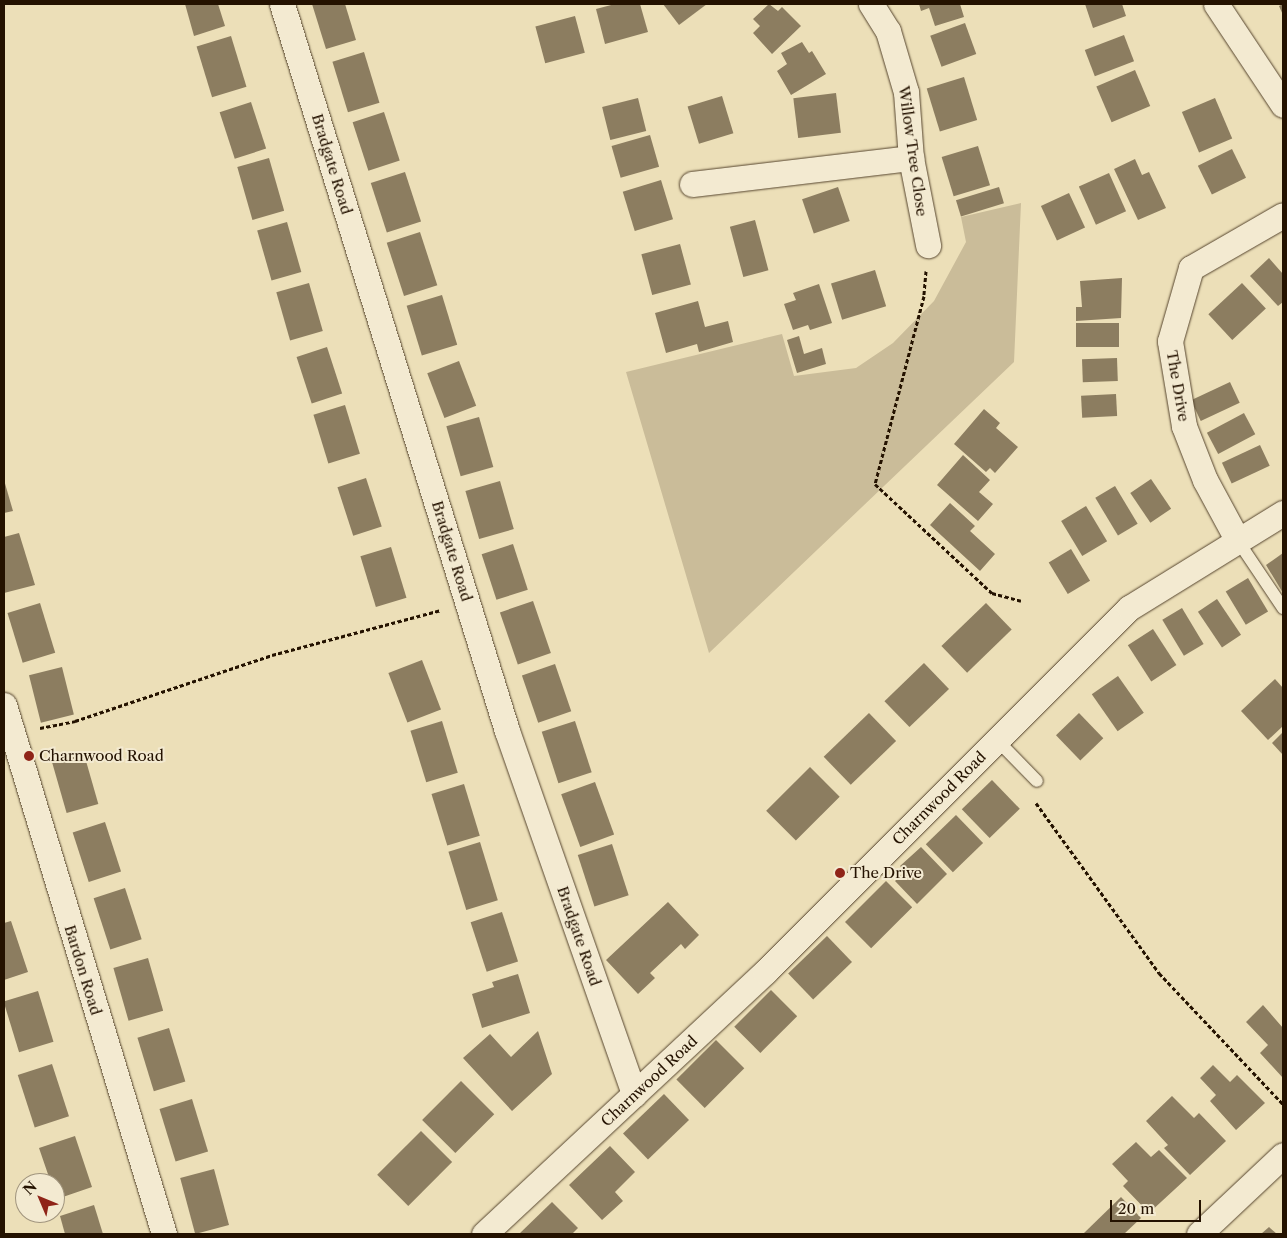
<!DOCTYPE html>
<html>
<head>
<meta charset="utf-8">
<style>
  body { margin:0 }
  #map { position:relative; width:1287px; height:1238px; overflow:hidden; background:#ecdfb8; font-family:"Libre Caslon Text",serif }
  div>[style] { position:absolute }
  .green>* { inset:0; background:#cabc99 }
  .building>* { inset:0; background:#8c7d60; transform-origin:0 0 }
  .path>* { height:3px; margin-top:-1.5px; transform-origin:0; background:repeating-linear-gradient(90deg,#241200 0 4px,transparent 0 6.5px) }
  .roads { filter:drop-shadow(0 0 1px #56452e) drop-shadow(0 0 1px #56452e) }
  .service>* { height:12px; margin:-6px; padding:0 6px; transform-origin:6px; border-radius:6px; background:#f3ead1 }
  .minor>* { height:25px; margin:-12.5px; padding:0 12.5px; transform-origin:12.5px; border-radius:12.5px; background:#f3ead1 }
  .dots>* { width:14px; height:14px; translate:-50% -50%; box-sizing:border-box; border:2px solid #f3ead1; border-radius:50% }
  span { translate:-50% -50%; white-space:nowrap; text-align:center; line-height:1.15; -webkit-text-stroke:4px #f3ead1; paint-order:stroke }
  .street-label { font-size:15px; color:#241200 }
  .poi-label { font-size:15px; color:#241200 }
  .left { translate:0 -50%; text-align:left }
  .frame { position:absolute; inset:0; border:5px solid #241200; pointer-events:none }
  .north { position:absolute; left:15px; top:1173px; width:50px; height:50px; box-sizing:border-box; background:#f3ead1; border:1px solid #a0947d; border-radius:50%; rotate:315deg; font-size:14px; font-weight:700; line-height:20px; text-align:center; color:#241200 }
  .north::after { content:''; display:block; margin:auto; width:18px; height:22px; background:#8f2418; clip-path:polygon(50% 0,100% 100%,50% 72%,0 100%) }
  .scale { position:absolute; left:1110px; top:1200px; width:91px; height:22px; box-sizing:border-box; border:2px solid #241200; border-top:0; padding-left:6px; font-size:15px; line-height:18px; white-space:nowrap; color:#241200; -webkit-text-stroke:4px #f3ead1; paint-order:stroke }
</style>
</head>
<body>
<div id="map">
  <div class="green">
    <div style="clip-path:polygon(1021px 203px,1014px 362px,709px 653px,626px 372px,782px 334px,794px 376px,856px 368px,893px 343px,934px 301px,966px 242px,961px 217px)"></div>
  </div>
  <div class="building">
    <div style="clip-path:polygon(185px 4px,218px 4px,225px 26px,194px 36px)"></div>
    <div style="clip-path:polygon(312px 4px,345px 4px,356px 40px,326px 49px)"></div>
    <div style="clip-path:polygon(615px 4px,640px 4px,648px 32px,605px 44px,596px 9px)"></div>
    <div style="clip-path:polygon(663px 4px,707px 4px,679px 25px)"></div>
    <div style="clip-path:polygon(769px 4px,778px 11px,782px 7px,801px 26px,772px 54px,753px 33px,760px 26px,753px 19px)"></div>
    <div style="clip-path:polygon(919px 4px,960px 4px,964px 17px,935px 26px,929px 8px,921px 11px)"></div>
    <div style="clip-path:polygon(1085px 4px,1122px 4px,1126px 16px,1093px 28px)"></div>
    <div style="clip-path:polygon(1283px 4px,1283px 15px,1279px 6px)"></div>
    <div style="left:575px;top:16px;width:38px;height:41px;rotate:75deg"></div>
    <div style="left:965px;top:23px;width:33px;height:37px;rotate:70deg"></div>
    <div style="left:1124px;top:35px;width:28px;height:42px;rotate:69deg"></div>
    <div style="left:231px;top:36px;width:53px;height:36px;rotate:73deg"></div>
    <div style="clip-path:polygon(802px 42px,809px 53px,812px 51px,826px 74px,791px 95px,777px 71px,787px 64px,781px 53px)"></div>
    <div style="left:364px;top:52px;width:53px;height:33px;rotate:73deg"></div>
    <div style="left:1135px;top:70px;width:39px;height:42px;rotate:67deg"></div>
    <div style="left:964px;top:77px;width:45px;height:39px;rotate:73deg"></div>
    <div style="left:836px;top:93px;width:40px;height:43px;rotate:83deg"></div>
    <div style="left:722px;top:96px;width:39px;height:36px;rotate:73deg"></div>
    <div style="left:638px;top:98px;width:34px;height:37px;rotate:76deg"></div>
    <div style="left:1215px;top:98px;width:44px;height:36px;rotate:67deg"></div>
    <div style="left:251px;top:102px;width:49px;height:33px;rotate:72deg"></div>
    <div style="left:384px;top:112px;width:51px;height:33px;rotate:72deg"></div>
    <div style="left:650px;top:135px;width:33px;height:40px;rotate:74deg"></div>
    <div style="left:978px;top:146px;width:41px;height:38px;rotate:73deg"></div>
    <div style="left:1232px;top:149px;width:32px;height:38px;rotate:64deg"></div>
    <div style="left:269px;top:158px;width:55px;height:33px;rotate:74deg"></div>
    <div style="clip-path:polygon(1135px 159px,1142px 175px,1149px 172px,1166px 208px,1138px 220px,1114px 169px)"></div>
    <div style="left:405px;top:172px;width:52px;height:36px;rotate:72deg"></div>
    <div style="left:1109px;top:173px;width:42px;height:33px;rotate:66deg"></div>
    <div style="left:661px;top:180px;width:41px;height:40px;rotate:73deg"></div>
    <div style="left:838px;top:187px;width:36px;height:38px;rotate:71deg"></div>
    <div style="left:999px;top:187px;width:17px;height:45px;rotate:73deg"></div>
    <div style="left:1069px;top:193px;width:38px;height:31px;rotate:65deg"></div>
    <div style="left:755px;top:220px;width:52px;height:26px;rotate:75deg"></div>
    <div style="left:287px;top:222px;width:52px;height:31px;rotate:74deg"></div>
    <div style="left:420px;top:232px;width:56px;height:35px;rotate:72deg"></div>
    <div style="left:680px;top:244px;width:42px;height:40px;rotate:75deg"></div>
    <div style="clip-path:polygon(1269px 258px,1283px 274px,1283px 302px,1278px 306px,1250px 276px)"></div>
    <div style="left:875px;top:270px;width:38px;height:46px;rotate:73deg"></div>
    <div style="clip-path:polygon(1122px 278px,1121px 318px,1076px 321px,1076px 307px,1082px 307px,1080px 281px)"></div>
    <div style="left:309px;top:283px;width:50px;height:34px;rotate:74deg"></div>
    <div style="left:1242px;top:283px;width:35px;height:46px;rotate:47deg"></div>
    <div style="clip-path:polygon(819px 284px,832px 323px,810px 330px,808px 325px,793px 330px,784px 304px,796px 300px,793px 293px)"></div>
    <div style="left:442px;top:295px;width:52px;height:37px;rotate:73deg"></div>
    <div style="clip-path:polygon(698px 301px,705px 327px,728px 321px,733px 342px,699px 352px,697px 344px,666px 353px,655px 313px)"></div>
    <div style="left:1119px;top:323px;width:24px;height:43px;rotate:90deg"></div>
    <div style="clip-path:polygon(799px 336px,804px 354px,822px 348px,826px 364px,797px 373px,787px 340px)"></div>
    <div style="left:327px;top:347px;width:49px;height:32px;rotate:72deg"></div>
    <div style="left:1117px;top:358px;width:23px;height:35px;rotate:88deg"></div>
    <div style="left:459px;top:361px;width:48px;height:34px;rotate:69deg"></div>
    <div style="left:1230px;top:382px;width:23px;height:43px;rotate:65deg"></div>
    <div style="left:1116px;top:394px;width:22px;height:35px;rotate:87deg"></div>
    <div style="left:345px;top:405px;width:51px;height:33px;rotate:73deg"></div>
    <div style="clip-path:polygon(984px 409px,1000px 423px,996px 428px,1018px 447px,995px 473px,990px 468px,986px 472px,954px 444px)"></div>
    <div style="left:1244px;top:413px;width:24px;height:42px;rotate:62deg"></div>
    <div style="left:479px;top:417px;width:52px;height:34px;rotate:74deg"></div>
    <div style="left:1260px;top:445px;width:23px;height:42px;rotate:65deg"></div>
    <div style="clip-path:polygon(963px 455px,990px 480px,979px 492px,993px 504px,978px 521px,937px 485px)"></div>
    <div style="left:366px;top:478px;width:51px;height:30px;rotate:72deg"></div>
    <div style="left:1151px;top:479px;width:36px;height:25px;rotate:56deg"></div>
    <div style="clip-path:polygon(4px 480px,13px 511px,4px 513px)"></div>
    <div style="left:500px;top:481px;width:50px;height:36px;rotate:74deg"></div>
    <div style="left:1115px;top:486px;width:44px;height:23px;rotate:59deg"></div>
    <div style="clip-path:polygon(950px 503px,975px 526px,970px 531px,995px 554px,980px 571px,930px 525px)"></div>
    <div style="left:1086px;top:506px;width:41px;height:29px;rotate:59deg"></div>
    <div style="clip-path:polygon(19px 533px,35px 585px,4px 593px,4px 537px)"></div>
    <div style="left:513px;top:544px;width:48px;height:33px;rotate:72deg"></div>
    <div style="left:391px;top:547px;width:53px;height:32px;rotate:73deg"></div>
    <div style="left:1071px;top:549px;width:37px;height:26px;rotate:59deg"></div>
    <div style="clip-path:polygon(1283px 553px,1283px 593px,1266px 565px)"></div>
    <div style="left:1248px;top:578px;width:39px;height:26px;rotate:59deg"></div>
    <div style="left:1217px;top:599px;width:43px;height:23px;rotate:56deg"></div>
    <div style="left:533px;top:601px;width:55px;height:35px;rotate:71deg"></div>
    <div style="left:40px;top:603px;width:52px;height:34px;rotate:73deg"></div>
    <div style="left:986px;top:603px;width:37px;height:62px;rotate:46deg"></div>
    <div style="left:1182px;top:608px;width:42px;height:23px;rotate:59deg"></div>
    <div style="left:1153px;top:629px;width:43px;height:30px;rotate:57deg"></div>
    <div style="left:422px;top:660px;width:53px;height:36px;rotate:69deg"></div>
    <div style="left:924px;top:663px;width:36px;height:55px;rotate:46deg"></div>
    <div style="left:555px;top:664px;width:50px;height:35px;rotate:71deg"></div>
    <div style="left:62px;top:667px;width:49px;height:34px;rotate:76deg"></div>
    <div style="left:1118px;top:676px;width:45px;height:32px;rotate:55deg"></div>
    <div style="clip-path:polygon(1275px 679px,1283px 688px,1283px 726px,1268px 740px,1241px 711px)"></div>
    <div style="left:869px;top:713px;width:39px;height:63px;rotate:46deg"></div>
    <div style="left:1079px;top:713px;width:35px;height:32px;rotate:46deg"></div>
    <div style="left:442px;top:721px;width:54px;height:33px;rotate:73deg"></div>
    <div style="left:575px;top:721px;width:54px;height:35px;rotate:72deg"></div>
    <div style="clip-path:polygon(1283px 732px,1283px 755px,1272px 743px)"></div>
    <div style="left:84px;top:754px;width:52px;height:33px;rotate:74deg"></div>
    <div style="left:810px;top:767px;width:42px;height:62px;rotate:45deg"></div>
    <div style="left:992px;top:780px;width:40px;height:42px;rotate:46deg"></div>
    <div style="left:595px;top:782px;width:56px;height:36px;rotate:70deg"></div>
    <div style="left:464px;top:784px;width:54px;height:34px;rotate:73deg"></div>
    <div style="left:956px;top:815px;width:39px;height:42px;rotate:46deg"></div>
    <div style="left:105px;top:822px;width:52px;height:34px;rotate:72deg"></div>
    <div style="left:480px;top:842px;width:61px;height:33px;rotate:73deg"></div>
    <div style="left:612px;top:844px;width:54px;height:36px;rotate:72deg"></div>
    <div style="clip-path:polygon(921px 847px,947px 874px,917px 904px,895px 881px,905px 871px,900px 866px)"></div>
    <div style="left:886px;top:881px;width:37px;height:58px;rotate:45deg"></div>
    <div style="left:125px;top:888px;width:54px;height:33px;rotate:72deg"></div>
    <div style="clip-path:polygon(668px 902px,699px 935px,685px 949px,681px 944px,650px 973px,655px 978px,638px 994px,606px 960px)"></div>
    <div style="left:502px;top:912px;width:52px;height:33px;rotate:72deg"></div>
    <div style="clip-path:polygon(11px 921px,28px 972px,4px 980px,4px 923px)"></div>
    <div style="left:827px;top:936px;width:36px;height:54px;rotate:46deg"></div>
    <div style="left:148px;top:958px;width:55px;height:36px;rotate:74deg"></div>
    <div style="clip-path:polygon(518px 974px,530px 1013px,482px 1028px,472px 994px,494px 987px,492px 982px)"></div>
    <div style="left:771px;top:990px;width:37px;height:52px;rotate:45deg"></div>
    <div style="left:38px;top:991px;width:53px;height:36px;rotate:73deg"></div>
    <div style="clip-path:polygon(1263px 1005px,1283px 1028px,1283px 1078px,1260px 1053px,1268px 1045px,1246px 1022px)"></div>
    <div style="left:169px;top:1028px;width:56px;height:33px;rotate:73deg"></div>
    <div style="clip-path:polygon(538px 1031px,552px 1074px,512px 1111px,463px 1058px,490px 1034px,511px 1057px)"></div>
    <div style="left:716px;top:1040px;width:40px;height:56px;rotate:45deg"></div>
    <div style="left:52px;top:1064px;width:55px;height:36px;rotate:72deg"></div>
    <div style="clip-path:polygon(1213px 1065px,1230px 1082px,1237px 1075px,1265px 1103px,1236px 1130px,1210px 1101px,1216px 1095px,1200px 1078px)"></div>
    <div style="left:461px;top:1081px;width:47px;height:55px;rotate:45deg"></div>
    <div style="left:664px;top:1094px;width:36px;height:57px;rotate:46deg"></div>
    <div style="clip-path:polygon(1172px 1096px,1194px 1118px,1199px 1113px,1226px 1141px,1190px 1175px,1164px 1148px,1168px 1145px,1146px 1121px)"></div>
    <div style="left:192px;top:1099px;width:55px;height:34px;rotate:73deg"></div>
    <div style="left:421px;top:1131px;width:44px;height:62px;rotate:45deg"></div>
    <div style="clip-path:polygon(75px 1136px,92px 1187px,57px 1199px,55px 1183px,51px 1183px,39px 1148px)"></div>
    <div style="clip-path:polygon(1136px 1142px,1151px 1157px,1159px 1150px,1187px 1178px,1149px 1213px,1123px 1186px,1128px 1181px,1112px 1164px)"></div>
    <div style="clip-path:polygon(610px 1146px,635px 1172px,615px 1192px,623px 1201px,602px 1220px,569px 1185px)"></div>
    <div style="left:214px;top:1169px;width:58px;height:35px;rotate:75deg"></div>
    <div style="clip-path:polygon(1121px 1197px,1141px 1218px,1124px 1234px,1083px 1234px)"></div>
    <div style="clip-path:polygon(552px 1202px,578px 1228px,572px 1234px,519px 1234px)"></div>
    <div style="clip-path:polygon(94px 1205px,103px 1234px,65px 1234px,60px 1216px)"></div>
    <div style="clip-path:polygon(1269px 1227px,1277px 1234px,1261px 1234px)"></div>
  </div>
  <div class="path">
    <div style="left:926px;top:271px;width:25px;rotate:95deg"></div>
    <div style="left:924px;top:296px;width:194px;rotate:104.6deg"></div>
    <div style="left:875px;top:484px;width:160px;rotate:43deg"></div>
    <div style="left:992px;top:593px;width:30px;rotate:15deg"></div>
    <div style="left:40px;top:728px;width:36px;rotate:-11deg"></div>
    <div style="left:75px;top:721px;width:208px;rotate:-18.5deg"></div>
    <div style="left:272px;top:655px;width:175px;rotate:-14.9deg"></div>
    <div style="left:1036px;top:803px;width:210px;rotate:54.1deg"></div>
    <div style="left:1159px;top:973px;width:180px;rotate:46.6deg"></div>
  </div>
  <div class="roads">
    <div class="service">
      <div style="left:1238px;top:541px;width:81px;rotate:56.1deg"></div>
      <div style="left:997px;top:740px;width:57px;rotate:45.7deg"></div>
    </div>
    <div class="minor">
      <div style="left:282px;top:4px;width:761px;rotate:72.8deg"></div>
      <div style="left:507px;top:731px;width:385px;rotate:70.7deg"></div>
      <div style="left:871px;top:4px;width:32px;rotate:58deg"></div>
      <div style="left:888px;top:31px;width:64px;rotate:73.6deg"></div>
      <div style="left:906px;top:92px;width:66px;rotate:85.7deg"></div>
      <div style="left:911px;top:158px;width:89px;rotate:78.9deg"></div>
      <div style="left:1216px;top:4px;width:121px;rotate:56.4deg"></div>
      <div style="left:692px;top:184px;width:221px;rotate:-6.8deg"></div>
      <div style="left:1238px;top:541px;width:69px;rotate:-118.4deg"></div>
      <div style="left:1205px;top:480px;width:58px;rotate:-111.3deg"></div>
      <div style="left:1184px;top:426px;width:86px;rotate:-99.4deg"></div>
      <div style="left:1170px;top:341px;width:76px;rotate:-74deg"></div>
      <div style="left:1191px;top:268px;width:106px;rotate:-29.9deg"></div>
      <div style="left:4px;top:705px;width:553px;rotate:73.17deg"></div>
      <div style="left:484px;top:1234px;width:384px;rotate:-43deg"></div>
      <div style="left:765px;top:972px;width:515px;rotate:-45deg"></div>
      <div style="left:1129px;top:608px;width:181px;rotate:-31.7deg"></div>
      <div style="left:1199px;top:1234px;width:115px;rotate:-43.2deg"></div>
    </div>
  </div>
  <div class="dots">
    <div style="left:29px;top:756px;background:#8f2418"></div>
    <div style="left:840px;top:873px;background:#8f2418"></div>
  </div>
  <div class="street-label">
    <span style="left:913px;top:151px;rotate:82deg">Willow Tree Close</span>
    <span style="left:332px;top:164px;rotate:73deg">Bradgate Road</span>
    <span style="left:1178px;top:386px;rotate:80deg">The Drive</span>
    <span style="left:452px;top:551px;rotate:73deg">Bradgate Road</span>
    <span style="left:939px;top:798px;rotate:-45deg">Charnwood Road</span>
    <span style="left:579px;top:936px;rotate:71deg">Bradgate Road</span>
    <span style="left:83px;top:970px;rotate:73deg">Bardon Road</span>
    <span style="left:649px;top:1081px;rotate:-43deg">Charnwood Road</span>
  </div>
  <div class="poi-label">
    <span class="left" style="left:39px;top:756px">Charnwood Road</span>
    <span class="left" style="left:850px;top:873px">The Drive</span>
  </div>
  <div class="frame"></div>
  <div class="north">N</div>
  <div class="scale">20 m</div>
</div>
</body>
</html>
